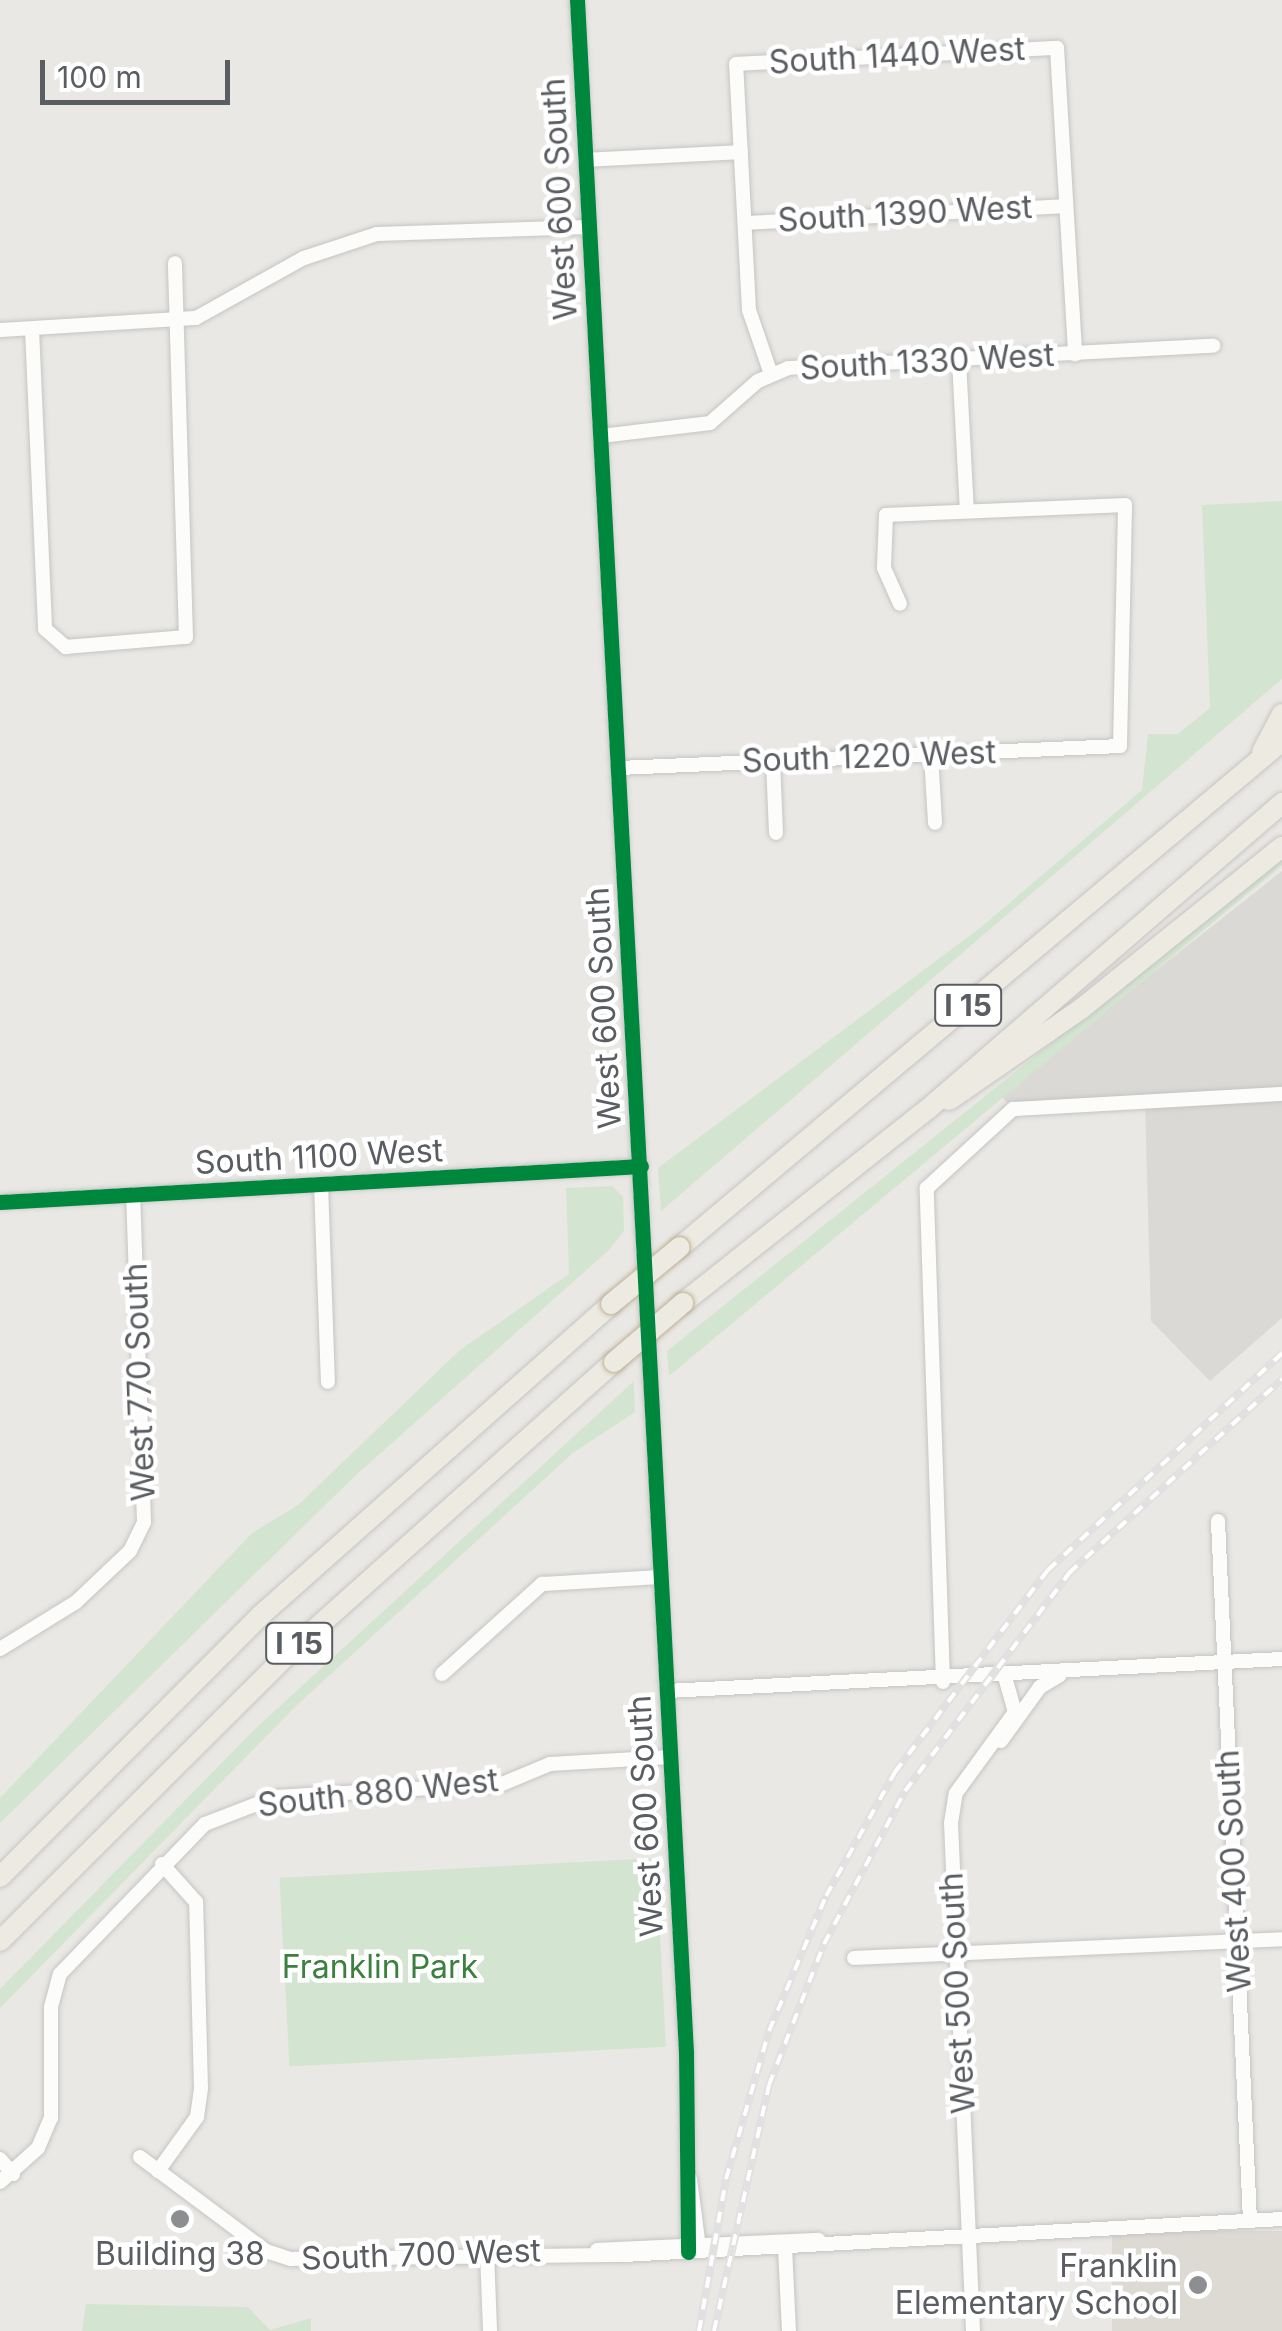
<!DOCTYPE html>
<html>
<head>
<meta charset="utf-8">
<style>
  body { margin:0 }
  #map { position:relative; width:1282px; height:2331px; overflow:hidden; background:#eae8e4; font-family:Inter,sans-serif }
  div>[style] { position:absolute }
  .industrial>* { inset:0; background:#dbd9d5 }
  .education>* { inset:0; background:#dddad4; transform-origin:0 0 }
  .green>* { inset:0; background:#d3e5d0; transform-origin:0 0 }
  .roads { filter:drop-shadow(0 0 2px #c5c5c5) drop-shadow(0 0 2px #c5c5c5) }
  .minor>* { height:14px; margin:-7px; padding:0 7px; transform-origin:7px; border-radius:7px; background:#fcfcfb }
  .highway>* { height:20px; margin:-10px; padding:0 10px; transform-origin:10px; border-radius:10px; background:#edeae1 }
  .rail>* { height:8px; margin-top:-4px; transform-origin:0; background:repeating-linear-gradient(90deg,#fff 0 11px,#e1e1e1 0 22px); box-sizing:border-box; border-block:2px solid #e1e1e1 }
  .bridges { filter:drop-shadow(0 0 2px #beb095) drop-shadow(0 0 2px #beb095) }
  .highway-bridge>* { height:20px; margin:-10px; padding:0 10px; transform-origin:10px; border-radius:10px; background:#edeae1 }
  .cycleway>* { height:15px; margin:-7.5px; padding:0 7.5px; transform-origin:7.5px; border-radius:7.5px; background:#00873e }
  .dots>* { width:28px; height:28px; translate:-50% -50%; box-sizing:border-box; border:5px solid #fff; border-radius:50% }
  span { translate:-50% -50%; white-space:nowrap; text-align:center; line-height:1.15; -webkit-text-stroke:9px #fff; paint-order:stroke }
  .shield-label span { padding:2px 8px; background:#fff; border:2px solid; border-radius:8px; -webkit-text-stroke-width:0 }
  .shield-label { font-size:30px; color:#5a5d61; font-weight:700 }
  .street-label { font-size:32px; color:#5a5d61 }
  .park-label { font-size:32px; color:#3b803d }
  .poi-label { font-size:32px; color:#5a5d61 }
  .right { translate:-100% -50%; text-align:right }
  .scale { position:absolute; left:40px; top:60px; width:190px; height:45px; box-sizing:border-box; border:5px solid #5a5d61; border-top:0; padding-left:12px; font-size:30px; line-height:35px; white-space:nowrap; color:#5a5d61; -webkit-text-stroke:8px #fff; paint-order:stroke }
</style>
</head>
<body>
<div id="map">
  <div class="industrial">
    <div style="clip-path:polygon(1282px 871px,1282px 1318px,1210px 1381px,1151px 1321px,1145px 1101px,1013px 1109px,999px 1094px)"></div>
  </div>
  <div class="education">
    <div style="left:1282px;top:2231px;width:100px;height:170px;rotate:90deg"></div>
  </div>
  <div class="green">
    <div style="clip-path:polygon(1282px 501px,1282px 679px,661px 1211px,658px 1168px,980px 928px,1142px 790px,1148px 734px,1178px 734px,1210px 708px,1202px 505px)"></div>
    <div style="clip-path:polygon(1282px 858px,1282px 865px,669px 1376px,667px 1351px)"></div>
    <div style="clip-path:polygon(612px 1186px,623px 1197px,624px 1231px,610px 1249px,356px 1475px,0 1823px,0 1798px,252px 1533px,298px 1505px,460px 1350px,569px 1274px,566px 1188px)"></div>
    <div style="clip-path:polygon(634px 1381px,635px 1412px,573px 1453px,297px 1705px,0 2008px,0 1989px,254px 1730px)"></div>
    <div style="left:656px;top:1858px;width:189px;height:377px;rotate:87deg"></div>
    <div style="clip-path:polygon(86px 2304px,248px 2307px,270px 2330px,311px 2318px,311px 2331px,82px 2331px)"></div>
  </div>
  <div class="roads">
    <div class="minor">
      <div style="left:577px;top:0;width:2056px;rotate:86.96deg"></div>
      <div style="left:686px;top:2053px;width:199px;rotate:89.4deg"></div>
      <div style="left:585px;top:160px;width:156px;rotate:-2.9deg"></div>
      <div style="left:745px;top:223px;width:321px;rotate:-3deg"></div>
      <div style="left:32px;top:329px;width:300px;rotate:87.5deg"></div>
      <div style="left:45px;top:629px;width:28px;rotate:41deg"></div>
      <div style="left:66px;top:647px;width:120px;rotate:-4.8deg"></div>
      <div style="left:186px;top:637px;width:374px;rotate:-91.7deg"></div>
      <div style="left:0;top:330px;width:196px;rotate:-3.5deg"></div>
      <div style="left:196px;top:318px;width:124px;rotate:-29.1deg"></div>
      <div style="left:304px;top:258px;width:77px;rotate:-18.2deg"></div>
      <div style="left:377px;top:234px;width:212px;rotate:-1.9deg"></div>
      <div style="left:959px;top:360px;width:151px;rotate:87deg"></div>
      <div style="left:771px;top:374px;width:68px;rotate:-109deg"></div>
      <div style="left:749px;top:310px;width:246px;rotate:-93deg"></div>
      <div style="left:736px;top:64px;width:321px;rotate:-2.9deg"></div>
      <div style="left:1057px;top:48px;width:307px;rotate:86.6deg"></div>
      <div style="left:601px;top:436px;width:110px;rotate:-6.8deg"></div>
      <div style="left:710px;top:423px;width:64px;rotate:-41.2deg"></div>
      <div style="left:758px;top:381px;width:33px;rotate:-23deg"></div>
      <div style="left:788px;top:368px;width:426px;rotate:-3deg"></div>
      <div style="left:931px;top:755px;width:68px;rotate:86.6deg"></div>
      <div style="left:773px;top:761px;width:72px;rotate:87.6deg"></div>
      <div style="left:619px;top:768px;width:501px;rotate:-2.51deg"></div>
      <div style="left:1120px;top:746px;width:241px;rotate:-88.8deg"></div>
      <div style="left:1125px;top:505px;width:239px;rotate:177.6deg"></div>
      <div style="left:886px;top:515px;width:53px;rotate:92.2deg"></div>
      <div style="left:884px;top:568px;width:39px;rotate:66deg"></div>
      <div style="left:321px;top:1184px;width:198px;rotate:88deg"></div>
      <div style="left:0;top:1202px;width:642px;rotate:-3.21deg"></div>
      <div style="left:1218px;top:1521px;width:700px;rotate:87.38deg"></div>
      <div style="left:0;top:1649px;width:89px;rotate:-31.7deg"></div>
      <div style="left:76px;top:1602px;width:74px;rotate:-43.4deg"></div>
      <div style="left:130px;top:1551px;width:32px;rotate:-64deg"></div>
      <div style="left:144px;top:1522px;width:327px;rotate:-91.9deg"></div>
      <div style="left:442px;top:1674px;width:135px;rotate:-42deg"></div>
      <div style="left:542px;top:1584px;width:119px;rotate:-3.4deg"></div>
      <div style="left:943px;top:1682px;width:494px;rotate:-91.9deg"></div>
      <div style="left:927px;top:1188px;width:117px;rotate:-42.6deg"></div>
      <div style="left:1013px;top:1109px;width:269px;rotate:-3.2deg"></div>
      <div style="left:667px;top:1691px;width:616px;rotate:-2.98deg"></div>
      <div style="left:1001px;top:1741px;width:67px;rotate:-54.2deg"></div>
      <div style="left:1040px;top:1687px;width:23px;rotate:-31deg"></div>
      <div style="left:854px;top:1958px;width:428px;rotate:-2.5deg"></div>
      <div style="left:140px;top:2157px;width:157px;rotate:36.7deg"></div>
      <div style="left:266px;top:2251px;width:26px;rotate:18deg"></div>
      <div style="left:291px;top:2259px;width:333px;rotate:-0.7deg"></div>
      <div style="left:624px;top:2255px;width:659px;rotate:-3.13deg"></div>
      <div style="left:0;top:2159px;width:20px;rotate:49deg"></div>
      <div style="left:158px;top:2171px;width:67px;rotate:-54.2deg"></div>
      <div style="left:197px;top:2117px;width:29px;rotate:-82deg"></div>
      <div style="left:201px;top:2088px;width:186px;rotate:-91.5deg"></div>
      <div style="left:196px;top:1902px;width:51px;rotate:-131.8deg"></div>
      <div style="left:690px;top:2179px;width:69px;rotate:82.5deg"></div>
      <div style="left:0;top:2182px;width:51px;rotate:-41.8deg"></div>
      <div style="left:38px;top:2148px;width:33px;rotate:-67deg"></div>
      <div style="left:51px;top:2118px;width:111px;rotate:-90deg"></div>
      <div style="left:51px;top:2007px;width:34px;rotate:-75deg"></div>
      <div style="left:60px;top:1974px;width:209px;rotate:-46deg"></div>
      <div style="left:205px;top:1824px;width:75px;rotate:-21.1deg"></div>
      <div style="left:275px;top:1797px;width:227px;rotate:-3.3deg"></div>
      <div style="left:502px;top:1784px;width:52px;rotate:-22.6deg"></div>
      <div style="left:550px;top:1764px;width:121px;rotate:-3.3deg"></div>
      <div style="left:785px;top:2247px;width:84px;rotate:87.3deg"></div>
      <div style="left:597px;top:2250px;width:222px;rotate:-2.6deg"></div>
      <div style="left:487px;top:2252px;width:79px;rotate:87.8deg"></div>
      <div style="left:973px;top:2331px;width:508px;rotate:-92.48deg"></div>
      <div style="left:951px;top:1823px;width:30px;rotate:-81deg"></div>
      <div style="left:956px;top:1793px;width:100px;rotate:-53.9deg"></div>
      <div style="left:1015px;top:1712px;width:35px;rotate:-106deg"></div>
    </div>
    <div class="highway">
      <div style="left:1262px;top:752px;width:43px;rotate:-62.2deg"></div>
      <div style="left:949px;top:1100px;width:160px;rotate:-34.6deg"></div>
      <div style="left:1081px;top:1009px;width:258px;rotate:-38.9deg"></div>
      <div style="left:680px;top:1247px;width:786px;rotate:-40.05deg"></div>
      <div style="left:683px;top:1303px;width:314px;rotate:-38.4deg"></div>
      <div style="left:929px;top:1108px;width:467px;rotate:-40.8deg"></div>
      <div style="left:0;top:1877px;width:370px;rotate:-45.1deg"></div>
      <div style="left:261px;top:1615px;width:468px;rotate:-41.6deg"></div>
      <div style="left:0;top:1941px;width:416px;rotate:-44.9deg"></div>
      <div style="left:295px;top:1647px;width:428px;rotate:-41.8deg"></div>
    </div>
  </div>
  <div class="rail">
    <div style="left:699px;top:2331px;width:154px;rotate:-79.9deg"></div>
    <div style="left:726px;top:2179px;width:154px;rotate:-73.8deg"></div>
    <div style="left:769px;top:2031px;width:147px;rotate:-67.1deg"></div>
    <div style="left:826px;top:1896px;width:142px;rotate:-60.9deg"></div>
    <div style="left:895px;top:1772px;width:253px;rotate:-52.9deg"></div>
    <div style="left:1048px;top:1570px;width:319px;rotate:-42.8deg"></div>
    <div style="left:714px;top:2331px;width:252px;rotate:-77.4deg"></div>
    <div style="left:769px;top:2085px;width:151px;rotate:-68.7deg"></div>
    <div style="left:824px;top:1944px;width:173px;rotate:-62.1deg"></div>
    <div style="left:905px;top:1791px;width:273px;rotate:-53deg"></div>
    <div style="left:1069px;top:1573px;width:288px;rotate:-42.3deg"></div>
  </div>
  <div class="bridges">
    <div class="highway-bridge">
      <div style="left:611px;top:1304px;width:89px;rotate:-39.6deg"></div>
      <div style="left:614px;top:1362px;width:91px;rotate:-40.5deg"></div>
    </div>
  </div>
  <div class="cycleway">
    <div style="left:577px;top:0;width:2056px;rotate:86.96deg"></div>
    <div style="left:686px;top:2053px;width:199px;rotate:89.4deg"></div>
    <div style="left:0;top:1202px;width:642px;rotate:-3.21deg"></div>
  </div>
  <div class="dots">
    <div style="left:180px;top:2219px;background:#8c8e8f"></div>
    <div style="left:1198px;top:2285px;background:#8c8e8f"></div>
  </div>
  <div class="shield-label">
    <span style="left:968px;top:1005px">I 15</span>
    <span style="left:299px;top:1643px">I 15</span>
  </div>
  <div class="street-label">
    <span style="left:897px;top:56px;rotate:-3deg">South 1440 West</span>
    <span style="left:560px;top:199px;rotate:-93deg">West 600 South</span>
    <span style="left:905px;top:214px;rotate:-3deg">South 1390 West</span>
    <span style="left:927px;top:362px;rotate:-3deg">South 1330 West</span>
    <span style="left:869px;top:757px;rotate:-2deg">South 1220 West</span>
    <span style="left:604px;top:1008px;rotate:-93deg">West 600 South</span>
    <span style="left:319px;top:1157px;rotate:-3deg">South 1100 West</span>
    <span style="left:140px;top:1382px;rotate:-92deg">West 770 South</span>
    <span style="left:378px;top:1793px;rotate:-6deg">South 880 West</span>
    <span style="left:646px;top:1816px;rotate:-93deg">West 600 South</span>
    <span style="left:1234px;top:1871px;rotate:-93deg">West 400 South</span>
    <span style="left:958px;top:1993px;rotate:-93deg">West 500 South</span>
    <span style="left:421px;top:2255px;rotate:-2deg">South 700 West</span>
  </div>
  <div class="park-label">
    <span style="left:380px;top:1967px">Franklin Park</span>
  </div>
  <div class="poi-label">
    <span style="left:180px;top:2254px">Building 38</span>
    <span class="right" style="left:1178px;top:2285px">Franklin<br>Elementary School</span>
  </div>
  <div class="scale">100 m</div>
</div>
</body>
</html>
